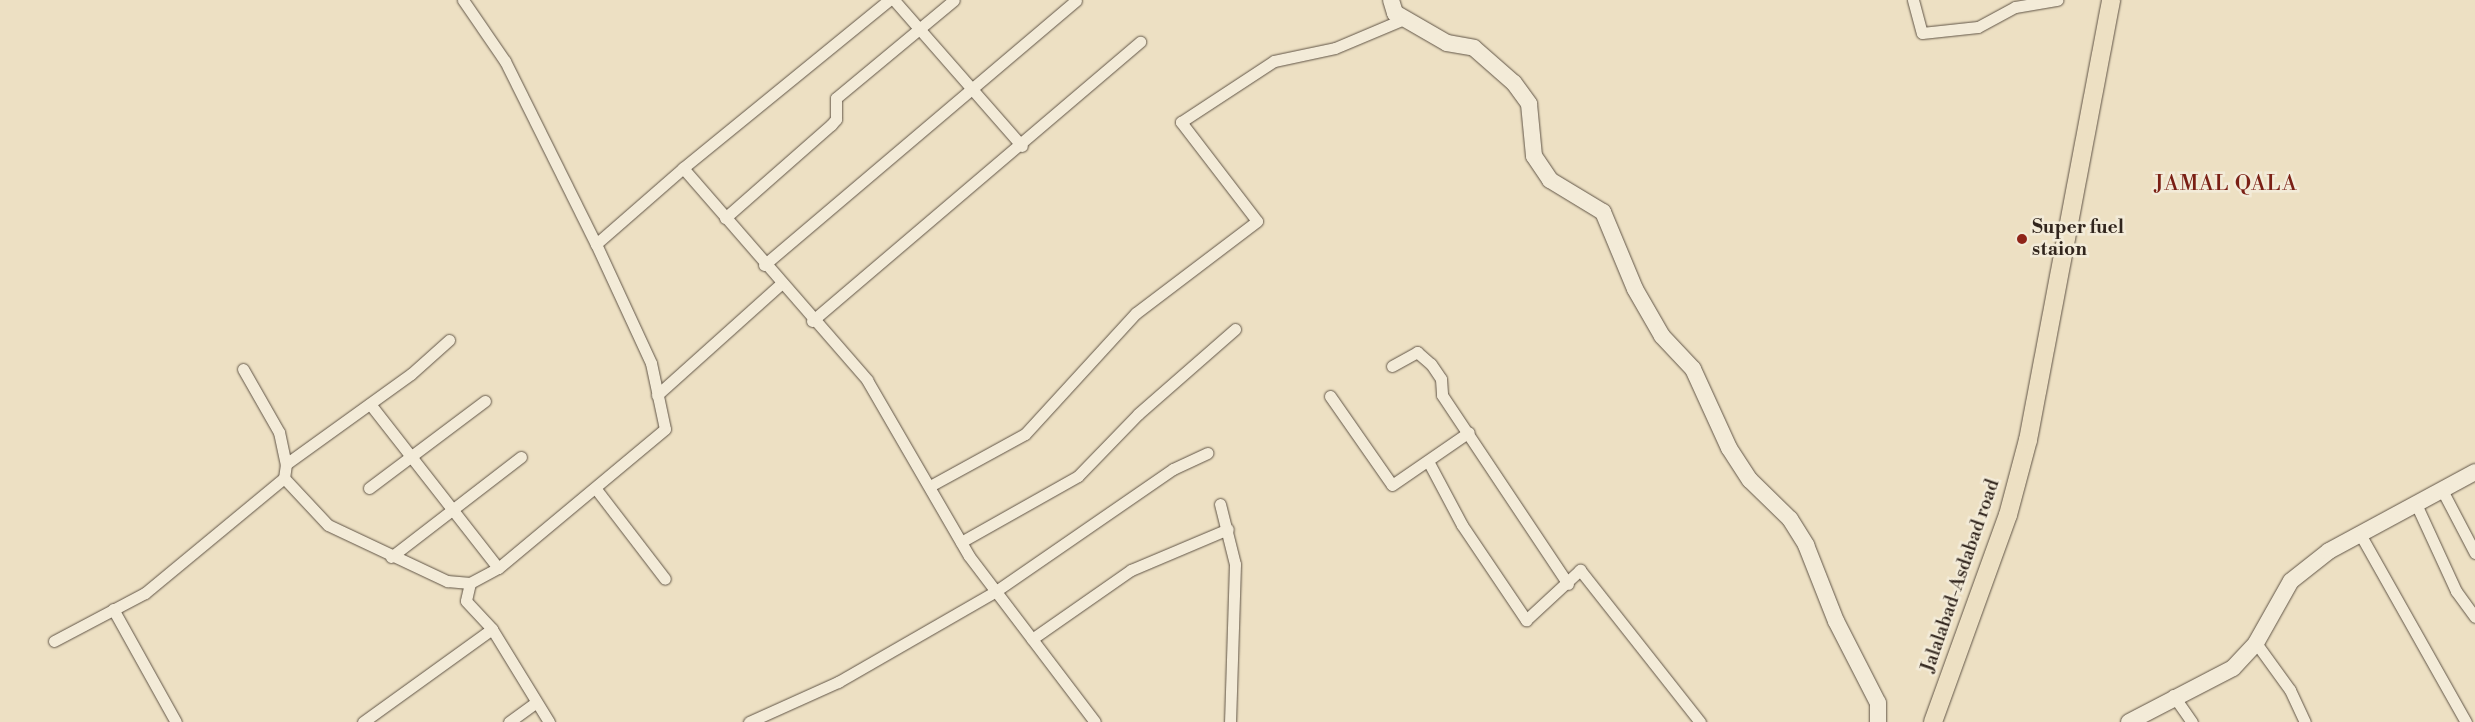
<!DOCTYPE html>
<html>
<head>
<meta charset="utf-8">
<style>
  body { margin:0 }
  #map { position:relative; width:2475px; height:722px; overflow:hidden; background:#ede0c3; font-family:"Libre Bodoni",serif }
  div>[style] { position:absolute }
  .roads { filter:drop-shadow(0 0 1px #605446) drop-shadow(0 0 1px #605446) }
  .street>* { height:11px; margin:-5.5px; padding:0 5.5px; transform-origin:5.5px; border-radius:5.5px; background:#f3ebd8 }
  .secondary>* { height:16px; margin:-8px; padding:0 8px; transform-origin:8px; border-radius:8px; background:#f3ebd8 }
  .primary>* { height:18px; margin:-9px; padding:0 9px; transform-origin:9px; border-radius:9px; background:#ede0c3 }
  .dots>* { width:14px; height:14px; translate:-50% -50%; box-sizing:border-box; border:2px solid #f3ebd8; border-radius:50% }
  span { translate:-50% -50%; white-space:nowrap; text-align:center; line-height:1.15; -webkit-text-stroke:5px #f3ebd8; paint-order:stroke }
  .poi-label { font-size:19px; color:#31251d; font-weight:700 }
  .left { translate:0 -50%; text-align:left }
  .street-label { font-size:19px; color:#31251d }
  .quarter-label { font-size:21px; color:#7a1f14; letter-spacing:1px }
</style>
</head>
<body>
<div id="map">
  <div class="roads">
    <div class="street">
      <div style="left:463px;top:0;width:74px;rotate:55.5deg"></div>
      <div style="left:505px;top:61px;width:204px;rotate:63.6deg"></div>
      <div style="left:596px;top:244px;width:131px;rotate:65.2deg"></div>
      <div style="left:651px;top:363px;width:67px;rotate:78deg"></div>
      <div style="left:665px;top:429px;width:217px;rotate:140.2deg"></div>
      <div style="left:498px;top:568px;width:32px;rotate:152deg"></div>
      <div style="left:470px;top:583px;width:18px;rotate:103deg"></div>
      <div style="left:466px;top:601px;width:38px;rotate:47deg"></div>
      <div style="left:492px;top:629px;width:109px;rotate:58.5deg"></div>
      <div style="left:894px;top:0;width:194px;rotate:48.8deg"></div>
      <div style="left:1913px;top:0;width:34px;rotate:75deg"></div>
      <div style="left:1922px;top:33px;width:56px;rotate:-6.1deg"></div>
      <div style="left:1978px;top:27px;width:42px;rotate:-28.4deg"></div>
      <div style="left:2015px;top:7px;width:43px;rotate:-9.5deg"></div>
      <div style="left:683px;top:168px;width:266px;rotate:-39.2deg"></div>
      <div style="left:725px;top:218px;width:141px;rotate:-41.3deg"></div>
      <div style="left:831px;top:125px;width:8px;rotate:-50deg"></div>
      <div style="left:836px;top:119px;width:21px;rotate:-90deg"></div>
      <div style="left:836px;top:98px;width:153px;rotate:-39.7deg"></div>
      <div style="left:596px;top:244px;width:116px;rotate:-41.1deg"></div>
      <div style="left:683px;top:168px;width:281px;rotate:49deg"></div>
      <div style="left:867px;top:380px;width:203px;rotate:59.9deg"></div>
      <div style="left:969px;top:556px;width:208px;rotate:52.8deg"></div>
      <div style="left:764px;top:265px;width:409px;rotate:-40.3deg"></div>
      <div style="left:812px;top:321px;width:431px;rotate:-40.4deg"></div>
      <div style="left:1392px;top:366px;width:29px;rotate:-29deg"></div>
      <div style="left:1417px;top:352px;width:18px;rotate:41deg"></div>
      <div style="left:1431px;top:364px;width:18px;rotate:56deg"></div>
      <div style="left:1441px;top:379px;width:16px;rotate:86deg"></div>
      <div style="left:1442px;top:395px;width:227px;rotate:56.3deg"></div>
      <div style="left:243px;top:369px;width:73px;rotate:60.3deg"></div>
      <div style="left:279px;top:432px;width:33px;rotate:78deg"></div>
      <div style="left:286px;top:464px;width:14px;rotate:98deg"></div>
      <div style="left:284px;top:478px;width:64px;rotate:46.9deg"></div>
      <div style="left:328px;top:525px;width:132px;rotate:25.2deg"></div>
      <div style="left:447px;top:581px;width:23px;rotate:5deg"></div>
      <div style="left:657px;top:395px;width:168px;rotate:-41.9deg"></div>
      <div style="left:1330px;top:396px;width:108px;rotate:55.1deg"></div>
      <div style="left:1392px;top:485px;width:93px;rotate:-34.5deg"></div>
      <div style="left:370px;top:404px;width:208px;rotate:52deg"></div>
      <div style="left:1428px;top:461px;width:72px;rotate:62deg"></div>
      <div style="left:1462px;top:525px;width:115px;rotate:56deg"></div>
      <div style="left:1526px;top:620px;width:74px;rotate:-42.8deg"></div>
      <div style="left:1580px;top:570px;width:194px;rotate:51.7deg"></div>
      <div style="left:286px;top:464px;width:154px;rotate:-35.8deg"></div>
      <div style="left:411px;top:374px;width:51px;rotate:-41.8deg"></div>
      <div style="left:930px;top:486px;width:108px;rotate:-28.7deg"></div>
      <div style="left:1025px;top:434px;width:164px;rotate:-47.5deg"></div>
      <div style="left:1136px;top:313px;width:152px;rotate:-37.2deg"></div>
      <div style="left:1257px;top:221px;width:125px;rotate:-127.5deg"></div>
      <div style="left:1181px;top:122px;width:111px;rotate:-33.3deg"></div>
      <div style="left:1274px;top:61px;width:62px;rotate:-12deg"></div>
      <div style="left:1335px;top:48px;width:75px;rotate:-22.8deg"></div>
      <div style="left:369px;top:488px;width:145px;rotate:-36.9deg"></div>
      <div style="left:596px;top:489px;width:113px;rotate:52.5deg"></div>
      <div style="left:2442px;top:490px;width:71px;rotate:62.4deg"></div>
      <div style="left:1220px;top:504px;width:62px;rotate:76deg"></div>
      <div style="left:1235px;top:564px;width:158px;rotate:91.8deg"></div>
      <div style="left:2416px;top:504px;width:96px;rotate:65.3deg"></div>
      <div style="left:2456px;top:591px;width:32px;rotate:54deg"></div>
      <div style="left:2360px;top:534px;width:216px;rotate:60.6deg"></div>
      <div style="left:961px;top:542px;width:134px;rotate:-29.4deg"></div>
      <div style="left:1078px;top:476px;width:86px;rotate:-45.9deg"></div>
      <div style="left:1138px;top:414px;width:129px;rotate:-41.2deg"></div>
      <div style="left:391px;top:557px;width:164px;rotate:-37.6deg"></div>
      <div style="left:113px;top:609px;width:129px;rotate:60.9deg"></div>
      <div style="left:1032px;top:639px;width:121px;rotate:-34.9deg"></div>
      <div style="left:1131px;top:570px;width:105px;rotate:-22.9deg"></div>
      <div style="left:54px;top:641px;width:103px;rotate:-27.8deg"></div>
      <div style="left:145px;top:593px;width:180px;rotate:-39.6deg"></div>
      <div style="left:2256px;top:643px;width:58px;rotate:54.1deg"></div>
      <div style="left:2290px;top:690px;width:35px;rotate:65deg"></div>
      <div style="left:2173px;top:695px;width:33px;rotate:55deg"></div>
      <div style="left:363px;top:722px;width:159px;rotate:-35.8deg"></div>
      <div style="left:509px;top:722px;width:31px;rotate:-36deg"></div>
      <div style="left:749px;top:722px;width:98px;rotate:-24.2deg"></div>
      <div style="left:838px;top:682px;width:182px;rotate:-29.9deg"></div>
      <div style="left:996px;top:591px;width:215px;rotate:-34.6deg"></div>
      <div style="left:1173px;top:469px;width:38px;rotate:-25deg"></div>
    </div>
    <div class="secondary">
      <div style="left:1391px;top:0;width:14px;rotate:73deg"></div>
      <div style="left:1395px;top:13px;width:60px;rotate:30deg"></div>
      <div style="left:1447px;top:43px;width:27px;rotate:10deg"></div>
      <div style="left:1474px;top:48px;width:53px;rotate:41.2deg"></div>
      <div style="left:1514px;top:83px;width:26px;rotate:54deg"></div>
      <div style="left:1529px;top:104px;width:52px;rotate:84.5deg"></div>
      <div style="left:1534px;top:156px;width:29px;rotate:56deg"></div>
      <div style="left:1550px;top:180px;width:62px;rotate:31.1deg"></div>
      <div style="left:1603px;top:212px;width:83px;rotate:67.4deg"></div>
      <div style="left:1635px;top:289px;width:54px;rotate:60.1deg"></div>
      <div style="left:1662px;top:336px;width:45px;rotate:46.8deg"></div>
      <div style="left:1693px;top:369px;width:87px;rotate:65.5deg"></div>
      <div style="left:1729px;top:448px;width:38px;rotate:57deg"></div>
      <div style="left:1750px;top:480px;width:56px;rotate:44.3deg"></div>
      <div style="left:1790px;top:519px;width:31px;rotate:58deg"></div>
      <div style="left:1806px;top:545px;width:82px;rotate:68.5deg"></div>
      <div style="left:1836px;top:621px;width:92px;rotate:62.9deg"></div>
      <div style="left:1878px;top:703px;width:19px;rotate:90deg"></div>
      <div style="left:2129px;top:722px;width:117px;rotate:-27.4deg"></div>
      <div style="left:2233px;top:668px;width:34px;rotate:-47deg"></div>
      <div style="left:2256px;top:643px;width:71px;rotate:-60.6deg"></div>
      <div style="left:2291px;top:581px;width:48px;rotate:-38.3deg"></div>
      <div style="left:2329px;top:551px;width:166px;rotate:-28.4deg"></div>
    </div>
    <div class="primary">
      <div style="left:1933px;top:722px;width:220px;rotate:-70.1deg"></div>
      <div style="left:2008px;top:515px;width:78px;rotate:-75.1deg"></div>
      <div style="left:2028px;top:440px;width:448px;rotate:-79.3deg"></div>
    </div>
  </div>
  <div class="dots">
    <div style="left:2022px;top:239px;background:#8f2418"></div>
  </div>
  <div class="poi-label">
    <span class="left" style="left:2032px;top:239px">Super fuel<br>staion</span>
  </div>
  <div class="street-label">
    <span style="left:1961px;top:576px;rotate:-71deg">Jalalabad-Asdabad road</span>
  </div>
  <div class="quarter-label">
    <span style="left:2226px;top:184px">JAMAL QALA</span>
  </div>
</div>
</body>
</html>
